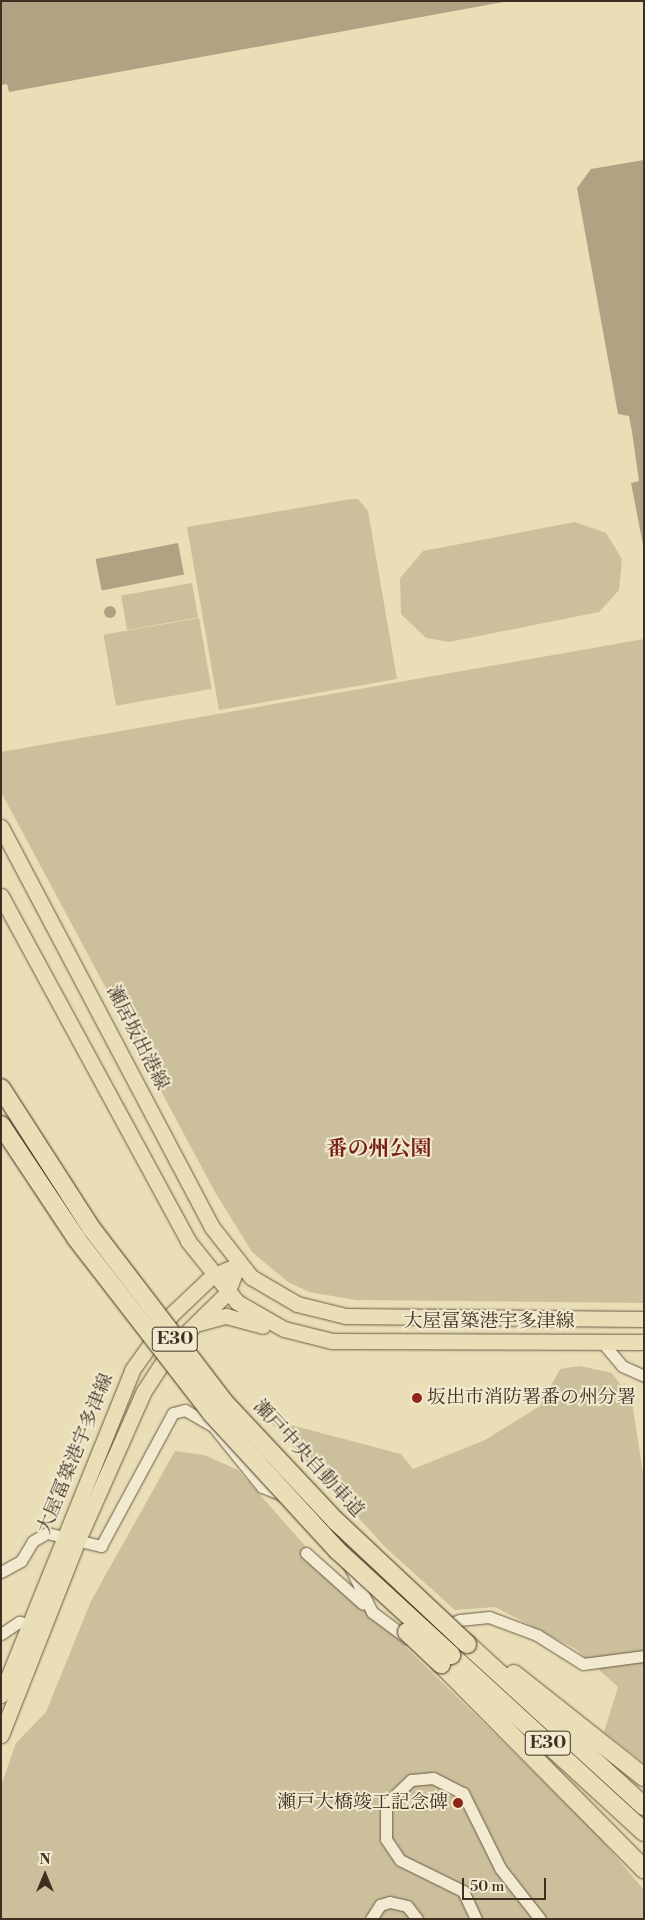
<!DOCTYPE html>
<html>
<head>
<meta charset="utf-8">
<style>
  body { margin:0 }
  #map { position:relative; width:645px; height:1920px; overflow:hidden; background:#e9deb6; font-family:"Libre Bodoni","Noto Serif JP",serif }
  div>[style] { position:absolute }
  .green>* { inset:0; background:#ccc09c; transform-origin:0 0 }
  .water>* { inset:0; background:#b0a283; transform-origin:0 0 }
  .round { border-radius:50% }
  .roads { filter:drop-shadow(0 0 1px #6a5a46) drop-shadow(0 0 1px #6a5a46) }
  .minor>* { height:11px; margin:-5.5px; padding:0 5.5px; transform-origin:5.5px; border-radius:5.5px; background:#f1ead0 }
  .major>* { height:15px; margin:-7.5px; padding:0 7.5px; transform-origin:7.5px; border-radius:7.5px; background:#e9deb6 }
  .highway>* { height:18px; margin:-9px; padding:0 9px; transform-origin:9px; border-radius:9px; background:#e9deb6 }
  .bridges { filter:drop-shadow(0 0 1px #402e20) drop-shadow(0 0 1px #402e20) }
  .highway-bridge>* { height:18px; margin:-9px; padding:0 9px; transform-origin:9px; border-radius:9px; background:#e9deb6 }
  .dots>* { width:14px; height:14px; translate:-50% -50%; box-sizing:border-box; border:2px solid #f1ead0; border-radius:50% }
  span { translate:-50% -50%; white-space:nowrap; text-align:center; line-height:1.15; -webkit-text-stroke:4px #f1ead0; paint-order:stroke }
  .shield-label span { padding:1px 4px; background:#f1ead0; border:1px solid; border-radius:4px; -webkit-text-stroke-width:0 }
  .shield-label { font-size:18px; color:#402e20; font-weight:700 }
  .street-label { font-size:19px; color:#402e20 }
  .poi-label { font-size:19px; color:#402e20 }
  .left { translate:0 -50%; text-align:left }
  .right { translate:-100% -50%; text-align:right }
  .quarter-label { font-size:21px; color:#7a1f14; font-weight:700 }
  .frame { position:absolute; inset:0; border:2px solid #402e20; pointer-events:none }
  .north { position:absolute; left:20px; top:1850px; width:50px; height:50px; -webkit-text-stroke:4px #f1ead0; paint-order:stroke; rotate:0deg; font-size:14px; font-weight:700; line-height:20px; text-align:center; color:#402e20 }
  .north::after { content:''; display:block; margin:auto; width:18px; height:22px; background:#402e20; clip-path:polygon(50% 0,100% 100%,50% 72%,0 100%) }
  .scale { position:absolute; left:462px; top:1878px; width:84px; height:22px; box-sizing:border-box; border:2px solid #402e20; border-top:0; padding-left:6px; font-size:15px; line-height:18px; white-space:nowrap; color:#402e20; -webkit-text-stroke:4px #f1ead0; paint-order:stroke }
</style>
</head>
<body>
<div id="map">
  <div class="green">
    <div style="clip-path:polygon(351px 499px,358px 499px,368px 511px,397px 679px,219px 710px,187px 527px)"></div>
    <div style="clip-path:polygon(575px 522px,606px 533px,622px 559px,619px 590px,599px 612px,449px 642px,426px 638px,401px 614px,400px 578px,423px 551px)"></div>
    <div style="left:192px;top:583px;width:35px;height:72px;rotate:80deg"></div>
    <div style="left:199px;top:618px;width:72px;height:97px;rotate:80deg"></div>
    <div style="clip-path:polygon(644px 639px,644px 1303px,356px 1300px,309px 1292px,288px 1282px,252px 1252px,215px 1192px,1px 792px,1px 752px)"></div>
    <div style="clip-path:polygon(580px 1366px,612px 1373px,632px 1401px,644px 1480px,644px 1763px,604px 1732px,618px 1687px,576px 1649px,495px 1607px,455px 1610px,386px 1548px,268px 1419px,401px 1454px,413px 1469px,485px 1440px,540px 1406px,560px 1369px)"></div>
    <div style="clip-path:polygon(175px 1451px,204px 1455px,238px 1470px,322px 1565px,596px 1833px,644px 1890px,644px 1919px,1px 1919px,1px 1786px,16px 1743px,46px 1712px,91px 1601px)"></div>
  </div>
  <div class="water">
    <div style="clip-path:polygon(1px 1px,509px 1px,9px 92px,7px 84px,1px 85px)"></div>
    <div style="clip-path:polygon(644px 160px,644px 550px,631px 483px,639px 481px,632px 432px,629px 416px,618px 414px,577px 188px,591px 169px)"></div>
    <div style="left:178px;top:543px;width:32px;height:84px;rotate:79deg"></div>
    <div class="round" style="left:104px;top:606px;width:12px;height:12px"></div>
  </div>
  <div class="roads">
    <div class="minor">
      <div style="left:602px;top:1342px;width:31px;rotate:50deg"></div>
      <div style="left:622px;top:1366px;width:24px;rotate:24deg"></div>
      <div style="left:306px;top:1553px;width:76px;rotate:41.8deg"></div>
      <div style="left:348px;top:1563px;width:55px;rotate:63.9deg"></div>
      <div style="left:372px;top:1612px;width:44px;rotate:36.6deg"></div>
      <div style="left:407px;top:1638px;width:56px;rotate:-18.8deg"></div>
      <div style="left:460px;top:1620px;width:29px;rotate:-6deg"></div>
      <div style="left:489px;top:1617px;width:51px;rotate:20.6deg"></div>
      <div style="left:537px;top:1635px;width:54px;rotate:32.2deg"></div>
      <div style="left:583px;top:1664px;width:62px;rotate:-7.5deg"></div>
      <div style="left:1px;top:1572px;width:23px;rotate:-29deg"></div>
      <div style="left:21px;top:1561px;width:23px;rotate:-59deg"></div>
      <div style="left:33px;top:1541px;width:16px;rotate:-30deg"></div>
      <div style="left:47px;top:1533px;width:56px;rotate:13.5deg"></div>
      <div style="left:101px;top:1546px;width:151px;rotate:-61.6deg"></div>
      <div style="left:173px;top:1413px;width:12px;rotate:-14deg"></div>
      <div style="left:185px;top:1410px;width:32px;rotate:30deg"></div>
      <div style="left:213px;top:1426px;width:78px;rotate:51.2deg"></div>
      <div style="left:262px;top:1487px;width:52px;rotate:21.6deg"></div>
      <div style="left:310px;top:1506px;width:48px;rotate:51.7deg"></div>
      <div style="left:1px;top:1634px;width:22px;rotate:-34deg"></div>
      <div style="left:19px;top:1622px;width:10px;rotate:11deg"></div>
      <div style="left:371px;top:1919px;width:17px;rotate:-57deg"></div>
      <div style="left:380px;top:1905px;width:10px;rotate:-17deg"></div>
      <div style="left:390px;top:1902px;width:17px;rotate:13deg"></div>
      <div style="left:407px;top:1906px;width:16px;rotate:52deg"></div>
      <div style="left:476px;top:1919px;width:31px;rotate:-115deg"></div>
      <div style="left:463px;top:1891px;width:70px;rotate:-153.8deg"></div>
      <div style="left:400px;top:1860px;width:25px;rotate:-124deg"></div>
      <div style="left:386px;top:1839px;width:35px;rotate:-90deg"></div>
      <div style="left:386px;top:1804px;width:35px;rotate:-44deg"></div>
      <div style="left:411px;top:1780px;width:22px;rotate:-5deg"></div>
      <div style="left:433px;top:1778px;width:34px;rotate:27deg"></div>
      <div style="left:463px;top:1793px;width:84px;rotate:63.7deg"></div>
      <div style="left:500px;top:1868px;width:65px;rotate:51.9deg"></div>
    </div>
    <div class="major">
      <div style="left:1px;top:827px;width:451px;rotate:62.2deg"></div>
      <div style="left:211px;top:1226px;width:65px;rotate:51.9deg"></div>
      <div style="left:251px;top:1277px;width:53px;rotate:30.4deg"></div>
      <div style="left:297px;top:1304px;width:50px;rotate:13.8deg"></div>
      <div style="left:346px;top:1316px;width:298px;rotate:0.6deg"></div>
      <div style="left:1px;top:896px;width:392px;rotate:61.5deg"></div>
      <div style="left:188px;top:1241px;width:78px;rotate:51.2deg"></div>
      <div style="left:237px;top:1302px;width:54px;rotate:29.9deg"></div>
      <div style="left:284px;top:1329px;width:49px;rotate:14deg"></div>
      <div style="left:332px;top:1341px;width:312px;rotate:0.2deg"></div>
      <div style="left:199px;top:1323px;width:28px;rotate:-15deg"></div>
      <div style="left:226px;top:1316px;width:38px;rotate:15deg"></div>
      <div style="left:1px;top:1695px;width:350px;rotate:-68deg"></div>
      <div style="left:132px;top:1370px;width:69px;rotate:-54.5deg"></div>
      <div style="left:172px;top:1314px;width:55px;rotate:-43.5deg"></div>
      <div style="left:212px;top:1276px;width:28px;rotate:-23deg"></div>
      <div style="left:1px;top:1735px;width:207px;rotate:-68.5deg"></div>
      <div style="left:77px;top:1542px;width:165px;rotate:-66.1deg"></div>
      <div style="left:144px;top:1391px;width:55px;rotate:-56.9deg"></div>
      <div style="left:174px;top:1345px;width:74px;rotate:-44.5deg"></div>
      <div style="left:227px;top:1293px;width:30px;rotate:-69deg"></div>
    </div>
    <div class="highway">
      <div style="left:467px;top:1644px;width:240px;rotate:42.5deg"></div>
      <div style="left:451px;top:1655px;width:262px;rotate:42.5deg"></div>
      <div style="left:441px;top:1664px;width:289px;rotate:45.3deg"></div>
      <div style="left:514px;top:1674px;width:166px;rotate:38.4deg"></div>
    </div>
  </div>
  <div class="bridges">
    <div class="highway-bridge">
      <div style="left:1px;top:1088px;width:168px;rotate:57.2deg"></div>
      <div style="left:92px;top:1229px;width:219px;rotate:52.6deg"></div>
      <div style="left:225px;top:1403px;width:162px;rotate:46.8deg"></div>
      <div style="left:336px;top:1521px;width:180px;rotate:43.2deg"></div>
      <div style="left:1px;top:1125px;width:136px;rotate:56.4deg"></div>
      <div style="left:76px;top:1238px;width:222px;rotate:52.3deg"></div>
      <div style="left:212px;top:1414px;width:186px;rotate:47.4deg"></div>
      <div style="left:338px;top:1551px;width:154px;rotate:42.6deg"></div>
      <div style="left:407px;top:1632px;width:47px;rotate:43.3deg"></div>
    </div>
  </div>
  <div class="dots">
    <div style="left:417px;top:1398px;background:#8f2418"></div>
    <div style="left:458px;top:1803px;background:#8f2418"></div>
  </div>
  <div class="shield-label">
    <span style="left:175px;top:1339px">E30</span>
    <span style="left:548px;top:1743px">E30</span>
  </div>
  <div class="street-label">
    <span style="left:137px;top:1038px;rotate:63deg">瀬居坂出港線</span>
    <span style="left:489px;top:1322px">大屋冨築港宇多津線</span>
    <span style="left:76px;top:1454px;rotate:-68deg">大屋冨築港宇多津線</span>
    <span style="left:308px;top:1459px;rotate:47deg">瀬戸中央自動車道</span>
  </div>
  <div class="poi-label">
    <span class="left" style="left:427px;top:1398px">坂出市消防署番の州分署</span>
    <span class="right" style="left:448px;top:1803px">瀬戸大橋竣工記念碑</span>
  </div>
  <div class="quarter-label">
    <span style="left:379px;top:1149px">番の州公園</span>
  </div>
  <div class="frame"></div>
  <div class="north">N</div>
  <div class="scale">50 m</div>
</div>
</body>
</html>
